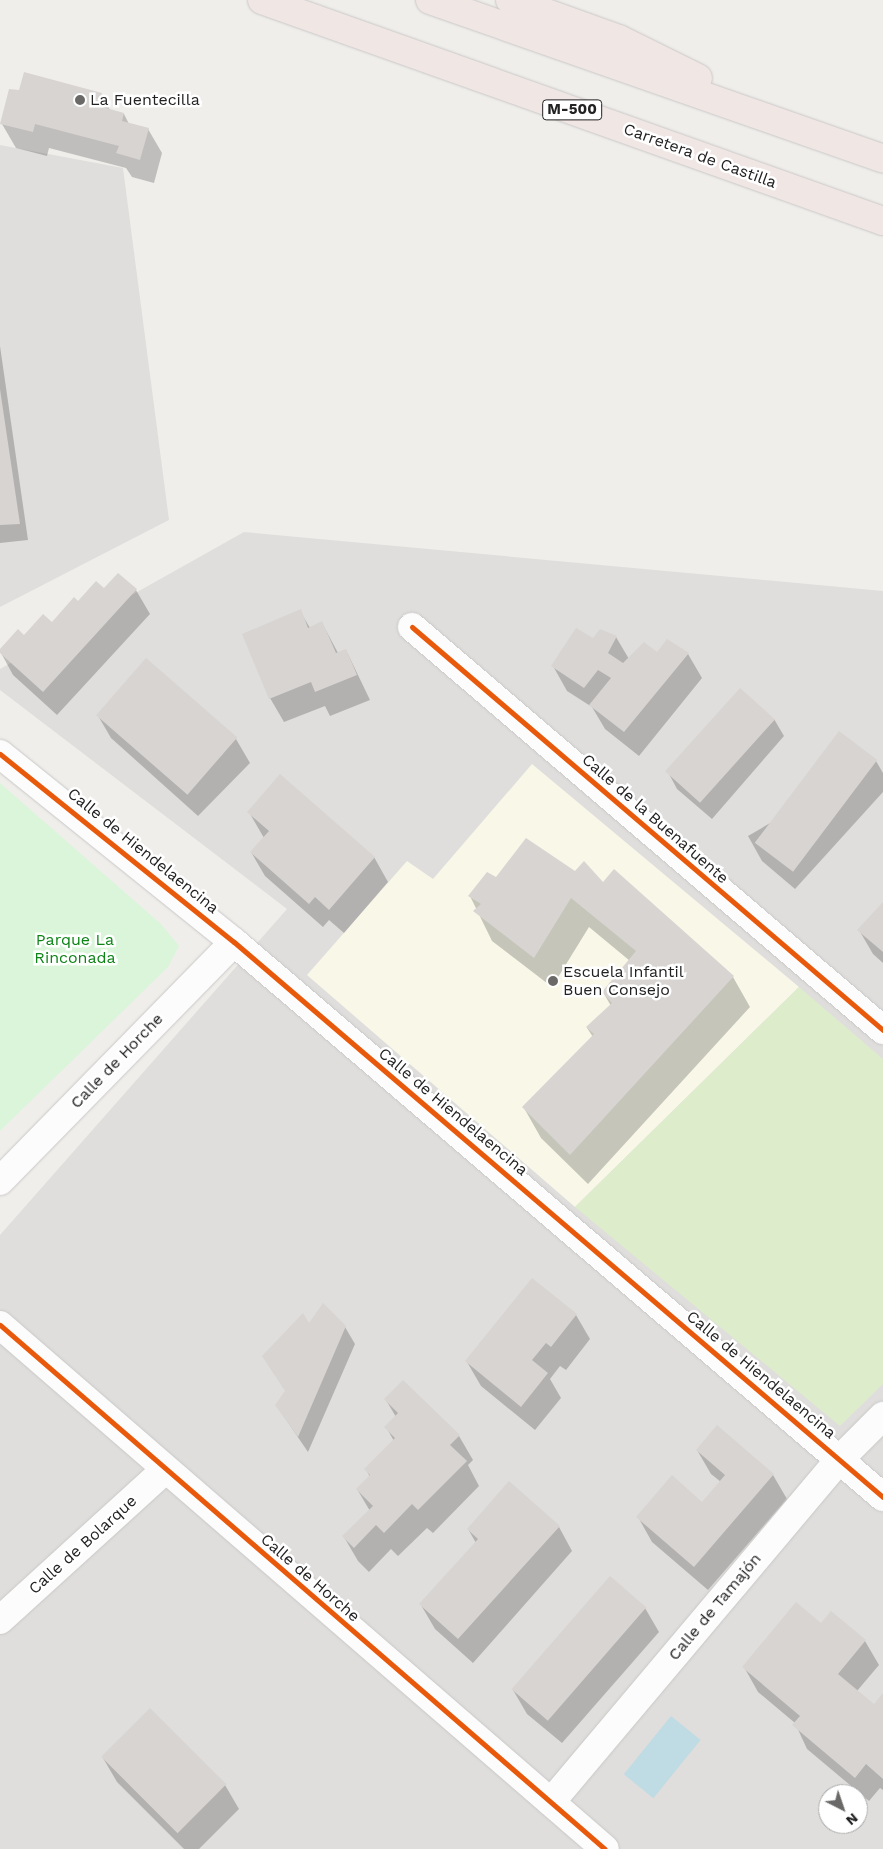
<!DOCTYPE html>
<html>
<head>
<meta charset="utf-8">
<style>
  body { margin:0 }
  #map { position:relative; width:883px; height:1849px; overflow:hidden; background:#f0eeeb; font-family:"Work Sans",sans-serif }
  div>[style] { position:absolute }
  .residential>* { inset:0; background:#dfdedc }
  .education>* { inset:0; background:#f8f7e8 }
  .grass>* { inset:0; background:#ddeccb }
  .park>* { inset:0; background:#daf5da }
  .water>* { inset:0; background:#bfdbe3; transform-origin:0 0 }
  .shadow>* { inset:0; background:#0003 }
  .building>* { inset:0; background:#d7d4d2; transform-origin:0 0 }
  .roads { filter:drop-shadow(0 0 1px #c9c8c7) drop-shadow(0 0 1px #c9c8c7) }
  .minor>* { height:28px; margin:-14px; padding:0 14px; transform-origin:14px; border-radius:14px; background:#fdfcfc }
  .trunk>* { height:28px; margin:-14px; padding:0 14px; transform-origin:14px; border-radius:14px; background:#f0e6e4 }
  .cycleway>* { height:5px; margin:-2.5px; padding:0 2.5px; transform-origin:2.5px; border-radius:2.5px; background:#e8590c }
  .dots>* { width:14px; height:14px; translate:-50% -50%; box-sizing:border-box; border:2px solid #fff; border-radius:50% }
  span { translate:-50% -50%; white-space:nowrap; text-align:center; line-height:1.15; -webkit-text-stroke:5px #fff; paint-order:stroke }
  .shield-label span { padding:1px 4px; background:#fff; border:1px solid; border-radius:4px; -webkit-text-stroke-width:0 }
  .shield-label { font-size:15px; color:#222; font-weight:700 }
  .poi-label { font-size:16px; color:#222 }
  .left { translate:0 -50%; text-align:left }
  .street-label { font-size:16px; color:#222 }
  .park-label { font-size:16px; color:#0c8416 }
  .north { position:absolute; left:818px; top:1784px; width:50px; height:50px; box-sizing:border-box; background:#fff; border:1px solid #a7a7a7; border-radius:50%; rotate:139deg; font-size:14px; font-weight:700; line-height:20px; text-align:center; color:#222 }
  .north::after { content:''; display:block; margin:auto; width:18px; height:22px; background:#6a6968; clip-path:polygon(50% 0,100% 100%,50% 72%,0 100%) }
</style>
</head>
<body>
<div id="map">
  <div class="residential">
    <div style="clip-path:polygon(0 145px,123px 168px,169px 520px,0 607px)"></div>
    <div style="clip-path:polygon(evenodd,244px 532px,883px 591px,883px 1849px,0 1849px,0 1235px,287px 909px,0 690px,0 669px,244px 532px,828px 1794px,858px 1794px,858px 1824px,828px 1824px,828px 1794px)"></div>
  </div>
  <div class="education">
    <div style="clip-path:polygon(532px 764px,799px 987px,575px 1207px,307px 975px,407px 861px,433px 879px)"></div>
  </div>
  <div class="grass">
    <div style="clip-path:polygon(799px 987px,883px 1059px,883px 1384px,840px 1426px,575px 1207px)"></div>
  </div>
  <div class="park">
    <div style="clip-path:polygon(0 783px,161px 924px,179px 946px,168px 967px,0 1131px)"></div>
  </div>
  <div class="water">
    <div style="left:671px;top:1716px;width:38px;height:75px;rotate:39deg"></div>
  </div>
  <div class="shadow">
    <div style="clip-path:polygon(101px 94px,110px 110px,124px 114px,129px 124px,148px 129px,162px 153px,154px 183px,132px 177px,126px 168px,49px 148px,47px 156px,16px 148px,2px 124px)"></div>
    <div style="clip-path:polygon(0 346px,28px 540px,0 543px)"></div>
    <div style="clip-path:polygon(104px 590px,136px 590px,150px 614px,57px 715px,13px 675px,0 651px,52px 624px,78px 602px)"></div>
    <div style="clip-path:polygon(300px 611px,310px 628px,322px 623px,338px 653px,346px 650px,370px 700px,330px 716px,325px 706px,284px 722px,270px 698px)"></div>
    <div style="clip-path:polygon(616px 637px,629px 659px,658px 653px,688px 654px,702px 678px,639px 756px,605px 729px,592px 707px,567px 691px,553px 666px,594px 639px)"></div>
    <div style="clip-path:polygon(97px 714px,236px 739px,250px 763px,198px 816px,111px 738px)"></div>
    <div style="clip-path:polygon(774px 719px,784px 736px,712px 819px,677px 789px,668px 772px)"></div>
    <div style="clip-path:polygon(876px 761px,883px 773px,883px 792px,795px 889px,762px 861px,748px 836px)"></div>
    <div style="clip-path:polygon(249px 812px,374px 857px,388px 882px,344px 933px,329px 920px,323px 927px,265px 876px,251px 852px,264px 838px)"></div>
    <div style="clip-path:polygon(575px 873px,603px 884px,733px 977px,750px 1007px,588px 1184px,541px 1138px,524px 1108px,593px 1037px,587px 1028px,611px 1006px,603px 992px,630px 961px,589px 927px,552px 987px,492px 941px,470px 896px,496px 878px)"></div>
    <div style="clip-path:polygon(883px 904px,883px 963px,873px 954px,859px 930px)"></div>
    <div style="clip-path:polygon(533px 1280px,576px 1315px,590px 1339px,566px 1370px,560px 1366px,550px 1379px,561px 1398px,535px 1430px,481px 1386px,467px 1362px)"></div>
    <div style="clip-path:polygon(309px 1325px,345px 1327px,355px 1344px,308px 1452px,276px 1405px,286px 1392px)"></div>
    <div style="clip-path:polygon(386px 1400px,459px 1436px,473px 1460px,468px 1465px,479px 1486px,433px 1533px,427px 1528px,398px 1556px,391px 1549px,369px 1572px,358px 1561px,344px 1537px,370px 1511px,357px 1489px,370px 1477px,366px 1469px,394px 1441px,386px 1427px,396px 1417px)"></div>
    <div style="clip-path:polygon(697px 1450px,773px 1475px,787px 1499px,708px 1590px,652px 1542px,638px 1517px,702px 1503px,721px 1482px,711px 1474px)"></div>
    <div style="clip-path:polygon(559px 1527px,572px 1551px,473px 1663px,435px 1629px,421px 1605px,476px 1543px,468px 1529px)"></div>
    <div style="clip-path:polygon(645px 1608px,659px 1632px,562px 1743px,527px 1714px,513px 1690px)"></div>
    <div style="clip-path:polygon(821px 1625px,865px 1641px,879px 1665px,857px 1691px,874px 1706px,883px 1695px,883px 1790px,880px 1788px,869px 1801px,807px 1749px,795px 1723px,758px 1692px,744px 1667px)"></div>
    <div style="clip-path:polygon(103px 1758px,225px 1785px,239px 1809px,199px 1849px,184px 1849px,117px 1782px)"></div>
  </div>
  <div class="building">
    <div style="clip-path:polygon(24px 72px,102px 93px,99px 106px,124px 113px,122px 121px,149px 128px,140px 160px,116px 153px,119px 146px,35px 124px,33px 132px,0 124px,9px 89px,19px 90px)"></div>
    <div style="clip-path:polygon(0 389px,20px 524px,0 525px)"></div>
    <div style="clip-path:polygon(118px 573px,137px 589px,43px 692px,0 653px,0 649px,18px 629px,24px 635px,43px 614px,52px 622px,74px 597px,78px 601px,96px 581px,104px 588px)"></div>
    <div style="clip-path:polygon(301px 609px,308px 628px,322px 621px,336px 653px,346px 649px,357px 675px,315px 692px,311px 682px,269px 699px,242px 634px)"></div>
    <div style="clip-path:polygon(576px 628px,593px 638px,600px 629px,617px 636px,608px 653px,623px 663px,644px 642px,657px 652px,667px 639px,689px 653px,624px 732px,589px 705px,611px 678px,598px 670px,584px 688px,551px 666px)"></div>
    <div style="left:146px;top:658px;width:121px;height:76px;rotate:41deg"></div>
    <div style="left:740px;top:688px;width:47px;height:112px;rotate:42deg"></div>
    <div style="left:839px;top:731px;width:48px;height:140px;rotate:37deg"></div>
    <div style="clip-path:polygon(280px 774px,375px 857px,329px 910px,315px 897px,309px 904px,250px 852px,269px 831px,247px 812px)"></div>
    <div style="clip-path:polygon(526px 838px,575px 871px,584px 861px,603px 882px,614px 869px,734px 976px,570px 1155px,522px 1107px,594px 1034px,586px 1027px,612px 1003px,602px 992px,636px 951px,571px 898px,534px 958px,473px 911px,481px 904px,468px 896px,487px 872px,496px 877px)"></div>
    <div style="clip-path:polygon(883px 902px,883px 952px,857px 930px)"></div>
    <div style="clip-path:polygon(532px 1278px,577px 1314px,551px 1347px,546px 1343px,532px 1360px,548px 1373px,521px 1407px,465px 1361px)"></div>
    <div style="clip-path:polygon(323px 1303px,346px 1326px,298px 1437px,275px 1405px,285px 1391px,262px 1356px,303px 1313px,309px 1323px)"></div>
    <div style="clip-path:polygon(403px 1380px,460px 1435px,450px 1445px,467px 1461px,418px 1510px,412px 1504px,384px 1533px,376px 1525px,354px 1548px,342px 1536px,373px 1506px,356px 1489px,370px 1475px,364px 1469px,395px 1438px,384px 1427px,398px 1413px,384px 1399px)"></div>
    <div style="clip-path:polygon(717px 1425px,774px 1474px,694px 1567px,636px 1517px,672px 1475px,702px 1502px,725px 1475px,696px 1450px)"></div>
    <div style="clip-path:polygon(509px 1481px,560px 1526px,458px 1639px,419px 1604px,478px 1539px,467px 1529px)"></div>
    <div style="left:610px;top:1576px;width:48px;height:150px;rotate:41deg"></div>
    <div style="clip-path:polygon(796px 1602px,821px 1623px,831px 1611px,866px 1640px,838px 1674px,874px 1704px,883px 1693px,883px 1779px,866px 1764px,855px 1778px,792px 1725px,800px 1716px,742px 1667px)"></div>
    <div style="left:150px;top:1708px;width:108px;height:69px;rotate:45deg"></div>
  </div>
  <div class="roads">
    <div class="minor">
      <div style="left:412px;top:627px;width:620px;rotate:40.55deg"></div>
      <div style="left:0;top:754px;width:300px;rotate:38.8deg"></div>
      <div style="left:234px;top:942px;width:854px;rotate:40.54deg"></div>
      <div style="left:0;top:1181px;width:334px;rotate:-45.6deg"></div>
      <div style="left:0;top:1325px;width:800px;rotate:40.9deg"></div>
      <div style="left:0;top:1620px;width:223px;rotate:-42.3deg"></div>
      <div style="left:551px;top:1802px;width:449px;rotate:-49.9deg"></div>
      <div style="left:840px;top:1459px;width:61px;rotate:-45deg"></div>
    </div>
    <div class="trunk">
      <div style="left:262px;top:0;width:659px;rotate:19.59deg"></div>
      <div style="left:430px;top:0;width:480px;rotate:19.3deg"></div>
      <div style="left:510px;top:0;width:116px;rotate:19.7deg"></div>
      <div style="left:619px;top:39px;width:88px;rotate:26.3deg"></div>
    </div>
  </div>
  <div class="cycleway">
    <div style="left:412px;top:627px;width:620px;rotate:40.55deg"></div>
    <div style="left:0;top:754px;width:300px;rotate:38.8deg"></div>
    <div style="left:234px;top:942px;width:854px;rotate:40.54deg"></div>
    <div style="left:0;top:1325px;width:800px;rotate:40.9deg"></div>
  </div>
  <div class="dots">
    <div style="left:80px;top:100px;background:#6a6968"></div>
    <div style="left:553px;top:981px;background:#6a6968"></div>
  </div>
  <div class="shield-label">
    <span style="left:572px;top:110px">M-500</span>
  </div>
  <div class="poi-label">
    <span class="left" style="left:90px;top:100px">La Fuentecilla</span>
    <span class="left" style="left:563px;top:981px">Escuela Infantil<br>Buen Consejo</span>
  </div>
  <div class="street-label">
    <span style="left:700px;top:156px;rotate:20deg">Carretera de Castilla</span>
    <span style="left:655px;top:819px;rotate:41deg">Calle de la Buenafuente</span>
    <span style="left:143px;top:851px;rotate:39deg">Calle de Hiendelaencina</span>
    <span style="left:117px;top:1061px;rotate:-46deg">Calle de Horche</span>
    <span style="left:453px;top:1112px;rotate:40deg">Calle de Hiendelaencina</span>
    <span style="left:761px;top:1375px;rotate:40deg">Calle de Hiendelaencina</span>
    <span style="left:83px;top:1545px;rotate:-42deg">Calle de Bolarque</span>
    <span style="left:310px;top:1578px;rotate:41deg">Calle de Horche</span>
    <span style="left:715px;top:1607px;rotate:-50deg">Calle de Tamajón</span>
  </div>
  <div class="park-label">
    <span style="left:75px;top:949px">Parque La<br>Rinconada</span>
  </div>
  <div class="north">N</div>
</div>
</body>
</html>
